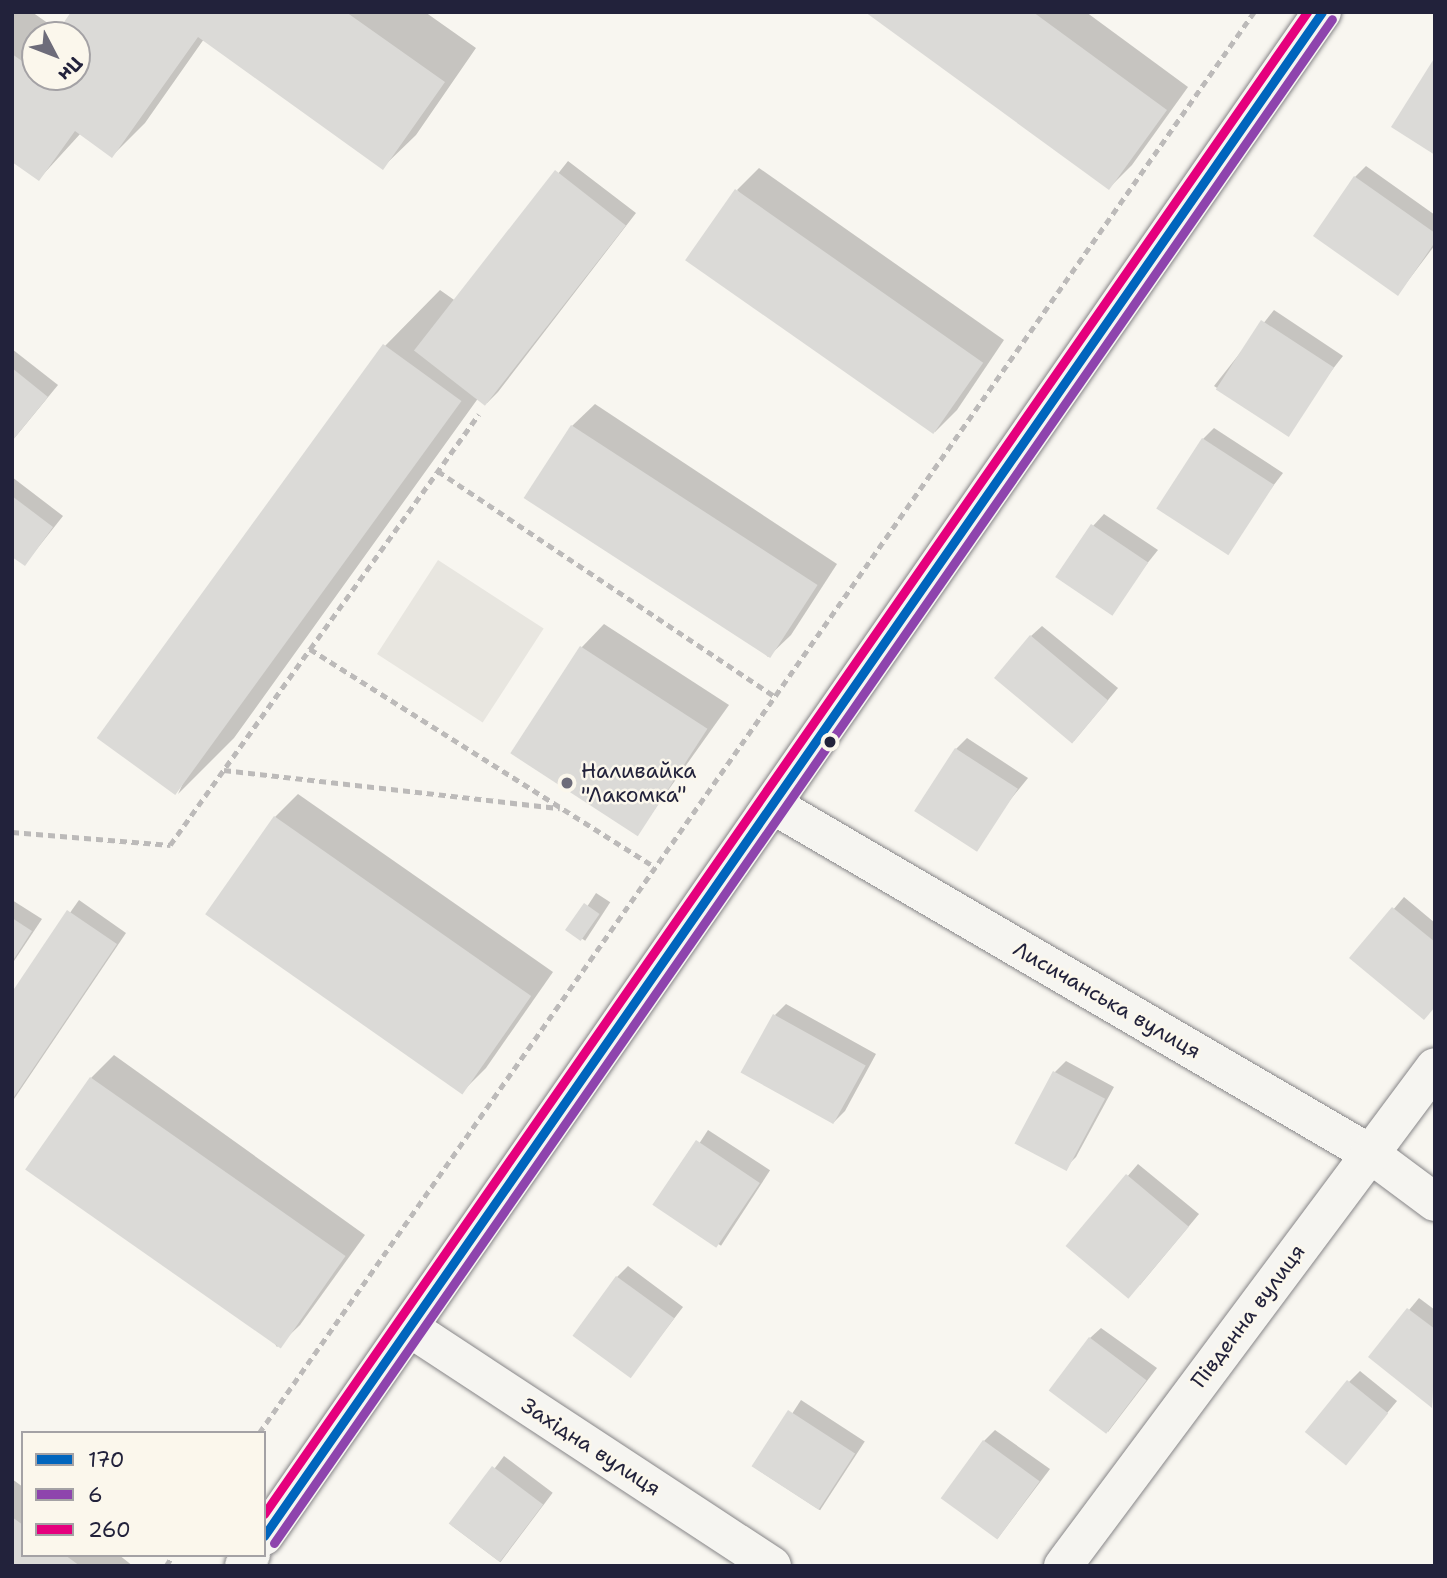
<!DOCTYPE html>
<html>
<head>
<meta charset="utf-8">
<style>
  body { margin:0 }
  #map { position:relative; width:1447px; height:1578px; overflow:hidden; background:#f8f6f0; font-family:"Shantell Sans",sans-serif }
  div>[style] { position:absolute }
  .green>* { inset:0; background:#e8e6e0; transform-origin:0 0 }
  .shadow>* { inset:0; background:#0003; transform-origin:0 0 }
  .building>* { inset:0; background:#dbdad7; transform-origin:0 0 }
  .path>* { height:4.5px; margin-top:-2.25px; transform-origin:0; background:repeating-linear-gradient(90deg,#bcbab9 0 7px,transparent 0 12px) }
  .roads { filter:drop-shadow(0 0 2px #878688) drop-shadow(0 0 2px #878688) }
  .minor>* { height:38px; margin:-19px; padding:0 19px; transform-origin:19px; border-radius:19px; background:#f6f5f1 }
  .major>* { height:38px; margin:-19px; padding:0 19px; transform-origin:19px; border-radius:19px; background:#f6f5f1 }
  .bus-1>* { height:9px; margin:-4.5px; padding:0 4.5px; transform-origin:4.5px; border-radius:4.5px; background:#0065bd }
  .bus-2>* { height:9px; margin:-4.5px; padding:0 4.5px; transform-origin:4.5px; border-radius:4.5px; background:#8e44ad }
  .bus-3>* { height:9px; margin:-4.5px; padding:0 4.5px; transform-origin:4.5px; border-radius:4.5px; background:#e5007d }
  .dots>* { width:19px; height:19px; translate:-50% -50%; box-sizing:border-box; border:4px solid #fbf7ec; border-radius:50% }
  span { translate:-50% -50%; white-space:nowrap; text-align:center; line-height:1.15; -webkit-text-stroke:5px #fbf7ec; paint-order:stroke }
  .poi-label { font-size:21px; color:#22223b }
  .left { translate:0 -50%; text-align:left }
  .street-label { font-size:21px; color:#22223b }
  .frame { position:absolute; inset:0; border:14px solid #22223b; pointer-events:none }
  .legend { position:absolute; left:21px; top:1431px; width:245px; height:126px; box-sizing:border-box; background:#fbf7ec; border:2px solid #a4a2a5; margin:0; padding:9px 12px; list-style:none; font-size:21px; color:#22223b }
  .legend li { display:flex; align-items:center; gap:14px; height:35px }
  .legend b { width:35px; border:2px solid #a4a2a5 }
  .north { position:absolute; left:21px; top:21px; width:70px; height:70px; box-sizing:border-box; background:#fbf7ec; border:2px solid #a4a2a5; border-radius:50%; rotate:132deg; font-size:19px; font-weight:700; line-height:28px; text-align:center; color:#22223b }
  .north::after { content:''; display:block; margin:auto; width:24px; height:32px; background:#6d6c7a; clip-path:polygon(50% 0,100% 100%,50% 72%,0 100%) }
</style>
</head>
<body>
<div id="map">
  <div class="green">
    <div style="left:438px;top:560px;width:126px;height:112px;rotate:33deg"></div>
  </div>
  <div class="shadow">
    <div style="clip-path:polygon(evenodd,12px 12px,32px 12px,59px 31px,73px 12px,425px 12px,476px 48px,416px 135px,383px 167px,204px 39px,145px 123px,112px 156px,81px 133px,39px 179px,12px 160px,12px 12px,35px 35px,77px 35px,77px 77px,35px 77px,35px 35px)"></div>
    <div style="clip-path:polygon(870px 12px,1086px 12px,1188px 87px,1132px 165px,1109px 188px)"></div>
    <div style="clip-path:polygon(568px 161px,636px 213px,498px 392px,487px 403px,479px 397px,234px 738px,178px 794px,385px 346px,440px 290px,457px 302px)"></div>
    <div style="clip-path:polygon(1366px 166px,1435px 215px,1435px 245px,1398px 294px,1355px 177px)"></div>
    <div style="clip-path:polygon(759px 168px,1004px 340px,957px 410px,935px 432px,737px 190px)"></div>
    <div style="clip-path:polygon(1274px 310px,1343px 356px,1284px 431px,1214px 386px)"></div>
    <div style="clip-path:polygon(12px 349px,58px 385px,12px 441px)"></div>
    <div style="clip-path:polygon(595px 404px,837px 564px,791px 635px,768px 657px,572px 426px)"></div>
    <div style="clip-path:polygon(1214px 428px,1283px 473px,1223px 551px,1203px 439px)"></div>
    <div style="clip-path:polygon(12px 477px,63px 516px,25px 564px,12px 555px)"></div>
    <div style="clip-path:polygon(1104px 514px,1158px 550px,1110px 610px,1093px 526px)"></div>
    <div style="clip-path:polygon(604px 624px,729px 705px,637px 834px,512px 753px,582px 647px)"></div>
    <div style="clip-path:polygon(1042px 626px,1118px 688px,1074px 741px,1031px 636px)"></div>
    <div style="clip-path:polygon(967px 738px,1028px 778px,972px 847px,956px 749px)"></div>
    <div style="clip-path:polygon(298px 794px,553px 972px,486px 1068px,464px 1090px,275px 817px)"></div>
    <div style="left:596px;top:893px;width:17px;height:46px;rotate:33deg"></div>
    <div style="clip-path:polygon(1404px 897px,1435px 923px,1435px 1006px,1352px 958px)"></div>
    <div style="clip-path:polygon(12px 900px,42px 919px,12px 964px)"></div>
    <div style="clip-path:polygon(79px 900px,126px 933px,12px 1102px,12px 995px)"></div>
    <div style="clip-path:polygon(786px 1004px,876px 1054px,845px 1111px,834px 1122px,775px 1015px)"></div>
    <div style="clip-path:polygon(114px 1055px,365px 1235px,300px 1325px,277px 1347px,91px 1078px)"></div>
    <div style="clip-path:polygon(1066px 1061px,1114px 1087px,1076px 1157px,1065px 1168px,1017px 1142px,1055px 1072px)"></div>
    <div style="left:708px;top:1130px;width:74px;height:90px;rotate:33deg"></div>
    <div style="clip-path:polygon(1138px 1164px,1199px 1214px,1140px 1285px,1068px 1246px)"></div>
    <div style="clip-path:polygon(628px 1266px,683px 1307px,631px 1375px,617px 1277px)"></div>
    <div style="clip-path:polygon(1419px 1298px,1435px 1310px,1432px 1406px,1370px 1357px)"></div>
    <div style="clip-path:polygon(1101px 1328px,1157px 1368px,1108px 1432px,1090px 1338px)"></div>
    <div style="clip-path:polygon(1360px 1371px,1397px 1401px,1346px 1463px,1349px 1382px)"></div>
    <div style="left:801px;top:1400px;width:76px;height:82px;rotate:33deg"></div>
    <div style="clip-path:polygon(995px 1430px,1050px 1469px,998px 1538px,984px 1441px)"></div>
    <div style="left:504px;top:1456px;width:61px;height:87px;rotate:37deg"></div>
    <div style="clip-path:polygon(12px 1479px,23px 1487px,23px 1555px,119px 1555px,133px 1566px,12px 1566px)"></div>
  </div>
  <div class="building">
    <div style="clip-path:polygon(71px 12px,346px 12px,445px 82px,383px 170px,198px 37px,112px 158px,75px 131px,39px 181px,12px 162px,12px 54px,32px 68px,35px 63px,35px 77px,77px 77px,77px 35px,55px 35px)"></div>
    <div style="clip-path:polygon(865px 12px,1033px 12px,1167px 110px,1109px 190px)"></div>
    <div style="clip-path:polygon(1435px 57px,1435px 155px,1391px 127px)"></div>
    <div style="left:555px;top:170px;width:90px;height:229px;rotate:38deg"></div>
    <div style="clip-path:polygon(1354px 176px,1435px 233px,1435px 242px,1398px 296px,1313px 236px)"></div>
    <div style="left:735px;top:189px;width:303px;height:87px;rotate:35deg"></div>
    <div style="left:1261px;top:320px;width:87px;height:83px;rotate:33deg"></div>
    <div style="left:383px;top:344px;width:97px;height:487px;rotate:36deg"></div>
    <div style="clip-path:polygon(12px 368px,48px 397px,12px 441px)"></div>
    <div style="left:571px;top:425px;width:294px;height:87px;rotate:33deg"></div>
    <div style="left:1202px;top:438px;width:86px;height:84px;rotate:33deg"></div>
    <div style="clip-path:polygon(12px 496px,53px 527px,25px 566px,12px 557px)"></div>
    <div style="left:1091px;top:524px;width:69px;height:64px;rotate:34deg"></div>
    <div style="left:1030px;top:635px;width:102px;height:56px;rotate:40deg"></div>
    <div style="left:580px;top:646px;width:152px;height:128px;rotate:33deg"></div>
    <div style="left:955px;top:748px;width:75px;height:75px;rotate:33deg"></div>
    <div style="left:274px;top:816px;width:314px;height:120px;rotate:35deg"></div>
    <div style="left:584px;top:903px;width:19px;height:33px;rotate:35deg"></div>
    <div style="clip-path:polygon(1392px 907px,1435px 942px,1435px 1007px,1424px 1020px,1349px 958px)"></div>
    <div style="clip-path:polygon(67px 910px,117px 944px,12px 1100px,12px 992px)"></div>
    <div style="clip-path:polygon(12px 918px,32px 931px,12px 962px)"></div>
    <div style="left:773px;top:1014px;width:106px;height:67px;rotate:29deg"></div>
    <div style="left:1053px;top:1071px;width:59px;height:82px;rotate:28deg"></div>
    <div style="left:90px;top:1077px;width:312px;height:113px;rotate:35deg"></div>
    <div style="left:696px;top:1140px;width:77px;height:78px;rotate:34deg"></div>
    <div style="left:1126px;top:1174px;width:82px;height:94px;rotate:40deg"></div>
    <div style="left:616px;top:1276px;width:72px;height:74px;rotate:36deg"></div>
    <div style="clip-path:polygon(1407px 1308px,1435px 1329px,1432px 1408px,1368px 1357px)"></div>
    <div style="left:1089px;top:1337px;width:72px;height:67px;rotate:37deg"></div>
    <div style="left:1347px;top:1380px;width:53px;height:67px;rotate:39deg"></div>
    <div style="left:788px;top:1410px;width:80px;height:67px;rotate:33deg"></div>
    <div style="left:983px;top:1440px;width:70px;height:72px;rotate:36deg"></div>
    <div style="left:492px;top:1466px;width:64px;height:72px;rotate:37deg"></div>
    <div style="clip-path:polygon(12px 1517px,23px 1525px,23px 1555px,65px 1555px,80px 1566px,12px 1566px)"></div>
  </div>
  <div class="path">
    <div style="left:438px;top:471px;width:404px;rotate:33.8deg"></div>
    <div style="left:310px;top:649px;width:289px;rotate:-54.3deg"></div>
    <div style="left:224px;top:770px;width:338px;rotate:6.5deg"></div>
    <div style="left:12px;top:832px;width:159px;rotate:4.7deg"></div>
    <div style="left:170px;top:845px;width:241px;rotate:-54.5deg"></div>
    <div style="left:310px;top:649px;width:408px;rotate:32.3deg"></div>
    <div style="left:259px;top:1433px;width:1735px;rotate:-55deg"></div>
    <div style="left:166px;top:1566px;width:13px;rotate:-58deg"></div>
  </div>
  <div class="roads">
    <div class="minor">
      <div style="left:773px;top:805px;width:690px;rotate:30.28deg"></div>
      <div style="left:1369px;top:1153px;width:82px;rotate:36.6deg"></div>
      <div style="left:410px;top:1328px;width:433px;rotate:33.3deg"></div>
      <div style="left:1063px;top:1566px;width:622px;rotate:-53.3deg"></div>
    </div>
    <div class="major">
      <div style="left:264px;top:1536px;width:1855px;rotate:-55.23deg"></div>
      <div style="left:244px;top:1566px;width:13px;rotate:-58deg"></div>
    </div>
  </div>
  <div class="bus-1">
    <div style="left:264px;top:1536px;width:1855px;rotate:-55.23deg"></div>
  </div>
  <div class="bus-2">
    <div style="left:274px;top:1543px;width:1855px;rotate:-55.23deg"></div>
  </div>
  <div class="bus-3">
    <div style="left:264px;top:1514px;width:1829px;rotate:-55.22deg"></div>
  </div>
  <div class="dots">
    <div style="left:830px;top:742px;background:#22223b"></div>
    <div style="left:567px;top:783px;background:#6d6c7a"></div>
  </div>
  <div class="poi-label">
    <span class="left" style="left:581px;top:783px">Наливайка<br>"Лакомка"</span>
  </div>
  <div class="street-label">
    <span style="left:1107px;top:1000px;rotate:30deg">Лисичанська вулиця</span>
    <span style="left:1248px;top:1316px;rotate:-53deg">Південна вулиця</span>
    <span style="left:591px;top:1447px;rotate:33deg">Західна вулиця</span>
  </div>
  <div class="frame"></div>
  <ul class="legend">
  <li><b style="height:9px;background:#0065bd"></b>170</li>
  <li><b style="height:9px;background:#8e44ad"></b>6</li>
  <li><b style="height:9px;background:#e5007d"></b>260</li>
  </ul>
  <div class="north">Пн</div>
</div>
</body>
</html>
